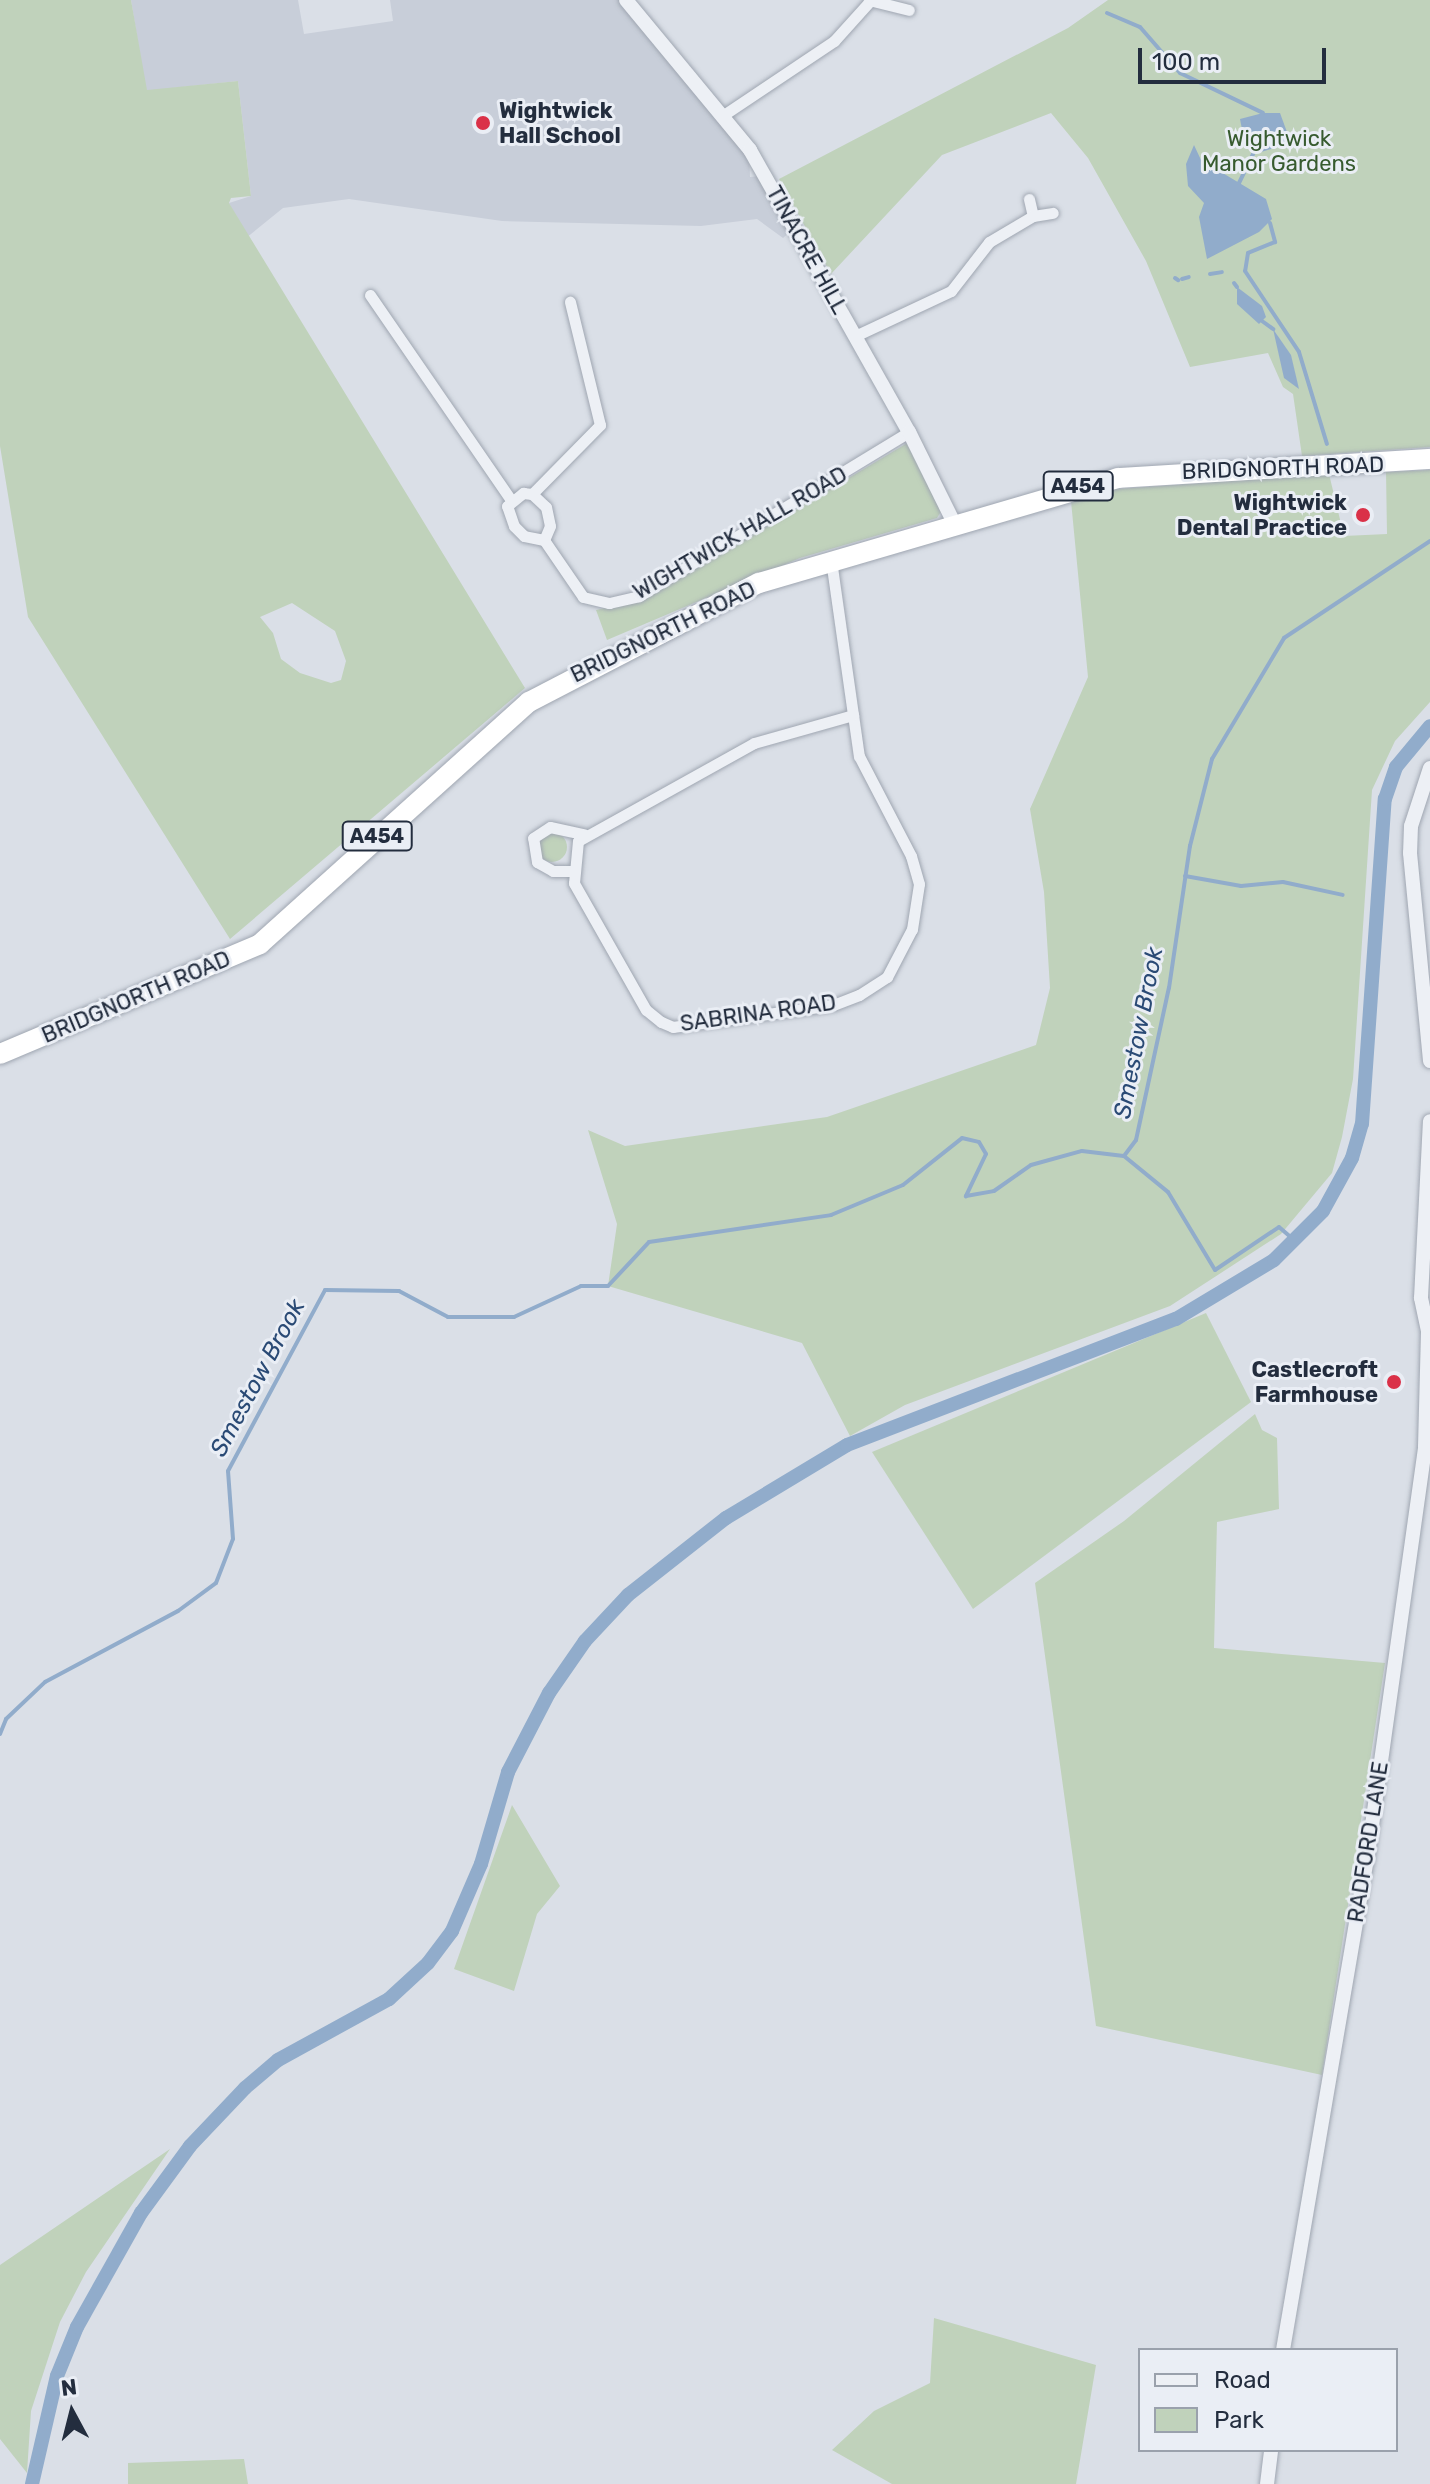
<!DOCTYPE html>
<html>
<head>
<meta charset="utf-8">
<style>
  body { margin:0 }
  #map { position:relative; width:1430px; height:2484px; overflow:hidden; background:#dadfe7; font-family:Rubik,sans-serif }
  div>[style] { position:absolute }
  .built>* { inset:0; background:#c8ced9 }
  .green>* { inset:0; background:#c0d2bb }
  .round { border-radius:50% }
  .water>* { inset:0; background:#91accb }
  .stream>* { height:4px; margin:-2px; padding:0 2px; transform-origin:2px; border-radius:2px; background:#91accb }
  .canal>* { height:14px; margin:-7px; padding:0 7px; transform-origin:7px; border-radius:7px; background:#91accb }
  .roads { filter:drop-shadow(0 0 2px #9fa6b1) drop-shadow(0 0 2px #9fa6b1) }
  .minor>* { height:11px; margin:-5.5px; padding:0 5.5px; transform-origin:5.5px; border-radius:5.5px; background:#edf0f5 }
  .tertiary>* { height:14px; margin:-7px; padding:0 7px; transform-origin:7px; border-radius:7px; background:#edf0f5 }
  .trunk>* { height:20px; margin:-10px; padding:0 10px; transform-origin:10px; border-radius:10px; background:#fff }
  .dots>* { width:22px; height:22px; translate:-50% -50%; box-sizing:border-box; border:4px solid #eaeef5; border-radius:50% }
  span { translate:-50% -50%; white-space:nowrap; text-align:center; line-height:1.15; -webkit-text-stroke:6px #eaeef5; paint-order:stroke }
  .shield-label span { padding:2px 6px; background:#eaeef5; border:2px solid; border-radius:6px; -webkit-text-stroke-width:0 }
  .shield-label { font-size:20px; color:#232d3e; font-weight:700 }
  .poi-label { font-size:22px; color:#232d3e; font-weight:700 }
  .left { translate:0 -50%; text-align:left }
  .right { translate:-100% -50%; text-align:right }
  .park-label { font-size:22px; color:#375b2f }
  .street-label { font-size:22px; color:#232d3e }
  .water-label { font-size:24px; color:#2a4a75; font-style:italic }
  .legend { position:absolute; left:1138px; top:2348px; width:260px; height:104px; box-sizing:border-box; background:#eaeef5; border:2px solid #9aa1ac; margin:0; padding:10px 14px; list-style:none; font-size:24px; color:#232d3e }
  .legend li { display:flex; align-items:center; gap:16px; height:40px }
  .legend b { width:40px; border:2px solid #9aa1ac }
  .north { position:absolute; left:32px; top:2372px; width:80px; height:80px; -webkit-text-stroke:6px #eaeef5; paint-order:stroke; rotate:353deg; font-size:22px; font-weight:700; line-height:32px; text-align:center; color:#232d3e }
  .north::after { content:''; display:block; margin:auto; width:28px; height:36px; background:#232d3e; clip-path:polygon(50% 0,100% 100%,50% 72%,0 100%) }
  .scale { position:absolute; left:1138px; top:48px; width:188px; height:36px; box-sizing:border-box; border:4px solid #232d3e; border-top:0; padding-left:10px; font-size:24px; line-height:28px; white-space:nowrap; color:#232d3e; -webkit-text-stroke:6px #eaeef5; paint-order:stroke }
</style>
</head>
<body>
<div id="map">
  <div class="built">
    <div style="clip-path:polygon(131px 0,298px 0,304px 34px,393px 21px,390px 0,622px 0,749px 156px,750px 177px,761px 176px,791px 231px,783px 238px,757px 219px,701px 226px,502px 221px,349px 199px,283px 208px,246px 238px,229px 203px,251px 196px,238px 81px,146px 91px)"></div>
  </div>
  <div class="green">
    <div style="clip-path:polygon(evenodd,0 0,131px 0,147px 90px,238px 81px,251px 196px,231px 198px,229px 203px,525px 688px,230px 939px,28px 617px,0 446px,0 0,292px 603px,335px 631px,346px 661px,341px 680px,331px 683px,300px 673px,281px 659px,273px 633px,260px 617px,292px 603px)"></div>
    <div style="clip-path:polygon(1108px 0,1430px 0,1430px 447px,1302px 456px,1293px 394px,1283px 387px,1268px 353px,1190px 367px,1146px 261px,1088px 158px,1051px 113px,942px 155px,831px 274px,779px 179px,1068px 28px)"></div>
    <div style="clip-path:polygon(909px 442px,942px 510px,937px 518px,800px 558px,607px 640px,596px 610px,645px 599px)"></div>
    <div style="clip-path:polygon(1430px 470px,1430px 702px,1395px 741px,1372px 790px,1353px 1079px,1342px 1137px,1332px 1173px,1281px 1234px,1170px 1306px,905px 1405px,850px 1436px,802px 1343px,608px 1286px,617px 1224px,588px 1130px,625px 1146px,827px 1117px,1036px 1045px,1050px 988px,1044px 892px,1030px 809px,1088px 677px,1071px 501px,1103px 490px,1329px 474px,1344px 536px,1387px 534px,1386px 472px)"></div>
    <div class="round" style="left:537px;top:832px;width:30px;height:30px"></div>
    <div style="clip-path:polygon(1206px 1313px,1251px 1402px,973px 1609px,872px 1452px)"></div>
    <div style="clip-path:polygon(1255px 1414px,1262px 1430px,1277px 1438px,1279px 1509px,1217px 1522px,1214px 1648px,1385px 1663px,1322px 2075px,1096px 2026px,1035px 1583px,1124px 1521px)"></div>
    <div style="clip-path:polygon(512px 1805px,560px 1886px,537px 1914px,514px 1991px,454px 1969px)"></div>
    <div style="clip-path:polygon(170px 2149px,86px 2272px,60px 2322px,31px 2411px,27px 2473px,0 2439px,0 2265px)"></div>
    <div style="clip-path:polygon(934px 2318px,1096px 2365px,1076px 2484px,892px 2484px,832px 2450px,874px 2411px,930px 2383px)"></div>
    <div style="clip-path:polygon(244px 2459px,248px 2484px,128px 2484px,128px 2463px)"></div>
  </div>
  <div class="water">
    <div style="clip-path:polygon(1263px 113px,1280px 113px,1291px 143px,1261px 152px,1245px 145px,1240px 119px)"></div>
    <div style="clip-path:polygon(1194px 145px,1201px 160px,1266px 199px,1272px 219px,1259px 232px,1207px 259px,1199px 217px,1204px 203px,1188px 186px,1186px 164px)"></div>
    <div style="clip-path:polygon(1237px 287px,1262px 306px,1266px 317px,1259px 324px,1237px 304px)"></div>
    <div style="clip-path:polygon(1273px 329px,1291px 355px,1299px 389px,1284px 378px)"></div>
  </div>
  <div class="stream">
    <div style="left:1107px;top:13px;width:36px;rotate:23deg"></div>
    <div style="left:1140px;top:27px;width:61px;rotate:49deg"></div>
    <div style="left:1180px;top:73px;width:92px;rotate:25.7deg"></div>
    <div style="left:1239px;top:183px;width:37px;rotate:-64deg"></div>
    <div style="left:1270px;top:223px;width:20px;rotate:75deg"></div>
    <div style="left:1275px;top:242px;width:29px;rotate:158deg"></div>
    <div style="left:1248px;top:253px;width:18px;rotate:99deg"></div>
    <div style="left:1245px;top:271px;width:97px;rotate:56.3deg"></div>
    <div style="left:1299px;top:352px;width:96px;rotate:73.1deg"></div>
    <div style="left:1210px;top:274px;width:12px;rotate:-9deg"></div>
    <div style="left:1175px;top:278px;width:4px;rotate:34deg"></div>
    <div style="left:1182px;top:279px;width:7px;rotate:-16deg"></div>
    <div style="left:1234px;top:283px;width:5px;rotate:53deg"></div>
    <div style="left:1262px;top:321px;width:14px;rotate:36deg"></div>
    <div style="left:1185px;top:876px;width:57px;rotate:10.1deg"></div>
    <div style="left:1241px;top:886px;width:42px;rotate:-5.4deg"></div>
    <div style="left:1283px;top:882px;width:61px;rotate:12.2deg"></div>
    <div style="left:1124px;top:1156px;width:57px;rotate:39.3deg"></div>
    <div style="left:1168px;top:1192px;width:91px;rotate:58.9deg"></div>
    <div style="left:1215px;top:1270px;width:77px;rotate:-33.9deg"></div>
    <div style="left:1279px;top:1227px;width:23px;rotate:41deg"></div>
    <div style="left:0;top:1734px;width:16px;rotate:-68deg"></div>
    <div style="left:6px;top:1719px;width:54px;rotate:-43.5deg"></div>
    <div style="left:45px;top:1682px;width:151px;rotate:-28.1deg"></div>
    <div style="left:178px;top:1611px;width:47px;rotate:-36.4deg"></div>
    <div style="left:216px;top:1583px;width:47px;rotate:-68.9deg"></div>
    <div style="left:233px;top:1539px;width:68px;rotate:-94.2deg"></div>
    <div style="left:228px;top:1471px;width:205px;rotate:-61.8deg"></div>
    <div style="left:325px;top:1290px;width:74px;rotate:0.8deg"></div>
    <div style="left:399px;top:1291px;width:55px;rotate:28deg"></div>
    <div style="left:448px;top:1317px;width:66px"></div>
    <div style="left:514px;top:1317px;width:74px;rotate:-24.8deg"></div>
    <div style="left:581px;top:1286px;width:27px"></div>
    <div style="left:608px;top:1286px;width:60px;rotate:-47deg"></div>
    <div style="left:649px;top:1242px;width:184px;rotate:-8.4deg"></div>
    <div style="left:831px;top:1215px;width:78px;rotate:-22.6deg"></div>
    <div style="left:903px;top:1185px;width:75px;rotate:-38.5deg"></div>
    <div style="left:962px;top:1138px;width:17px;rotate:13deg"></div>
    <div style="left:979px;top:1142px;width:14px;rotate:60deg"></div>
    <div style="left:986px;top:1154px;width:47px;rotate:115.5deg"></div>
    <div style="left:966px;top:1196px;width:28px;rotate:-10deg"></div>
    <div style="left:994px;top:1191px;width:45px;rotate:-35.1deg"></div>
    <div style="left:1031px;top:1165px;width:53px;rotate:-15.4deg"></div>
    <div style="left:1082px;top:1151px;width:42px;rotate:6.8deg"></div>
    <div style="left:1124px;top:1156px;width:20px;rotate:-53deg"></div>
    <div style="left:1136px;top:1140px;width:156px;rotate:-77.8deg"></div>
    <div style="left:1169px;top:988px;width:144px;rotate:-81.6deg"></div>
    <div style="left:1190px;top:846px;width:90px;rotate:-75.8deg"></div>
    <div style="left:1212px;top:759px;width:141px;rotate:-59.2deg"></div>
    <div style="left:1284px;top:638px;width:175px;rotate:-33.6deg"></div>
  </div>
  <div class="canal">
    <div style="left:32px;top:2484px;width:111px;rotate:-77deg"></div>
    <div style="left:57px;top:2376px;width:53px;rotate:-67.8deg"></div>
    <div style="left:77px;top:2327px;width:131px;rotate:-60.7deg"></div>
    <div style="left:141px;top:2213px;width:83px;rotate:-53.8deg"></div>
    <div style="left:190px;top:2146px;width:80px;rotate:-46.5deg"></div>
    <div style="left:245px;top:2088px;width:43px;rotate:-40.3deg"></div>
    <div style="left:278px;top:2060px;width:127px;rotate:-28.8deg"></div>
    <div style="left:389px;top:1999px;width:53px;rotate:-42.7deg"></div>
    <div style="left:428px;top:1963px;width:40px;rotate:-53deg"></div>
    <div style="left:452px;top:1931px;width:73px;rotate:-66.6deg"></div>
    <div style="left:481px;top:1864px;width:96px;rotate:-73.6deg"></div>
    <div style="left:508px;top:1772px;width:89px;rotate:-62.6deg"></div>
    <div style="left:549px;top:1693px;width:63px;rotate:-55.3deg"></div>
    <div style="left:585px;top:1641px;width:63px;rotate:-46.9deg"></div>
    <div style="left:628px;top:1595px;width:125px;rotate:-38.2deg"></div>
    <div style="left:726px;top:1518px;width:141px;rotate:-31.1deg"></div>
    <div style="left:847px;top:1445px;width:352px;rotate:-21deg"></div>
    <div style="left:1176px;top:1319px;width:114px;rotate:-31deg"></div>
    <div style="left:1274px;top:1260px;width:69px;rotate:-45deg"></div>
    <div style="left:1323px;top:1211px;width:60px;rotate:-61.3deg"></div>
    <div style="left:1352px;top:1158px;width:35px;rotate:-74deg"></div>
    <div style="left:1362px;top:1124px;width:326px;rotate:-86deg"></div>
    <div style="left:1385px;top:799px;width:34px;rotate:-71deg"></div>
    <div style="left:1396px;top:767px;width:53px;rotate:-50.3deg"></div>
  </div>
  <div class="roads">
    <div class="minor">
      <div style="left:869px;top:0;width:41px;rotate:14deg"></div>
      <div style="left:722px;top:116px;width:135px;rotate:-33.8deg"></div>
      <div style="left:834px;top:41px;width:54px;rotate:-48deg"></div>
      <div style="left:1029px;top:199px;width:17px;rotate:77deg"></div>
      <div style="left:370px;top:295px;width:249px;rotate:55.5deg"></div>
      <div style="left:855px;top:336px;width:106px;rotate:-25.1deg"></div>
      <div style="left:951px;top:291px;width:62px;rotate:-52.2deg"></div>
      <div style="left:989px;top:242px;width:51px;rotate:-30.6deg"></div>
      <div style="left:1033px;top:216px;width:20px;rotate:-9deg"></div>
      <div style="left:523px;top:493px;width:9px;rotate:6deg"></div>
      <div style="left:532px;top:494px;width:19px;rotate:43deg"></div>
      <div style="left:546px;top:507px;width:19px;rotate:78deg"></div>
      <div style="left:550px;top:526px;width:15px;rotate:113deg"></div>
      <div style="left:544px;top:540px;width:20px;rotate:-169deg"></div>
      <div style="left:524px;top:536px;width:14px;rotate:-135deg"></div>
      <div style="left:514px;top:526px;width:21px;rotate:-109deg"></div>
      <div style="left:507px;top:506px;width:21px;rotate:-39deg"></div>
      <div style="left:532px;top:494px;width:97px;rotate:-45.4deg"></div>
      <div style="left:600px;top:425px;width:127px;rotate:-103.7deg"></div>
      <div style="left:544px;top:540px;width:69px;rotate:55.6deg"></div>
      <div style="left:583px;top:597px;width:27px;rotate:13deg"></div>
      <div style="left:609px;top:603px;width:31px;rotate:-13deg"></div>
      <div style="left:639px;top:596px;width:316px;rotate:-31.3deg"></div>
      <div style="left:831px;top:560px;width:198px;rotate:81.9deg"></div>
      <div style="left:859px;top:756px;width:113px;rotate:62.5deg"></div>
      <div style="left:911px;top:856px;width:29px;rotate:74deg"></div>
      <div style="left:919px;top:884px;width:46px;rotate:98.8deg"></div>
      <div style="left:912px;top:929px;width:54px;rotate:117.5deg"></div>
      <div style="left:887px;top:977px;width:33px;rotate:147deg"></div>
      <div style="left:859px;top:995px;width:28px;rotate:159deg"></div>
      <div style="left:833px;top:1005px;width:162px;rotate:172.2deg"></div>
      <div style="left:673px;top:1027px;width:13px;rotate:-157deg"></div>
      <div style="left:661px;top:1022px;width:19px;rotate:-141deg"></div>
      <div style="left:646px;top:1010px;width:146px;rotate:-119.6deg"></div>
      <div style="left:574px;top:883px;width:42px;rotate:-84.6deg"></div>
      <div style="left:578px;top:841px;width:201px;rotate:-29.1deg"></div>
      <div style="left:754px;top:743px;width:103px;rotate:-15.8deg"></div>
      <div style="left:571px;top:871px;width:18px;rotate:180deg"></div>
      <div style="left:553px;top:871px;width:18px;rotate:-151deg"></div>
      <div style="left:537px;top:862px;width:24px;rotate:-99deg"></div>
      <div style="left:533px;top:838px;width:20px;rotate:-33deg"></div>
      <div style="left:550px;top:827px;width:35px;rotate:12deg"></div>
    </div>
    <div class="tertiary">
      <div style="left:626px;top:0;width:195px;rotate:50.4deg"></div>
      <div style="left:750px;top:150px;width:324px;rotate:60.6deg"></div>
      <div style="left:909px;top:432px;width:102px;rotate:63.7deg"></div>
      <div style="left:1430px;top:768px;width:61px;rotate:108.1deg"></div>
      <div style="left:1411px;top:826px;width:27px;rotate:92deg"></div>
      <div style="left:1410px;top:853px;width:209px;rotate:84.5deg"></div>
      <div style="left:1283px;top:2350px;width:496px;rotate:-80.3deg"></div>
      <div style="left:1367px;top:1861px;width:418px;rotate:-82deg"></div>
      <div style="left:1425px;top:1447px;width:116px;rotate:-88.5deg"></div>
      <div style="left:1428px;top:1331px;width:34px;rotate:-102deg"></div>
      <div style="left:1421px;top:1298px;width:177px;rotate:-87.1deg"></div>
      <div style="left:1267px;top:2484px;width:34px;rotate:-83deg"></div>
    </div>
    <div class="trunk">
      <div style="left:0;top:1054px;width:282px;rotate:-22.9deg"></div>
      <div style="left:260px;top:944px;width:362px;rotate:-42deg"></div>
      <div style="left:529px;top:702px;width:259px;rotate:-27.4deg"></div>
      <div style="left:759px;top:583px;width:374px;rotate:-16.3deg"></div>
      <div style="left:1118px;top:478px;width:313px;rotate:-3.5deg"></div>
    </div>
  </div>
  <div class="dots">
    <div style="left:483px;top:123px;background:#da3148"></div>
    <div style="left:1363px;top:515px;background:#da3148"></div>
    <div style="left:1394px;top:1382px;background:#da3148"></div>
  </div>
  <div class="shield-label">
    <span style="left:1078px;top:486px">A454</span>
    <span style="left:377px;top:836px">A454</span>
  </div>
  <div class="poi-label">
    <span class="left" style="left:499px;top:123px">Wightwick<br>Hall School</span>
    <span class="right" style="left:1347px;top:515px">Wightwick<br>Dental Practice</span>
    <span class="right" style="left:1378px;top:1382px">Castlecroft<br>Farmhouse</span>
  </div>
  <div class="park-label">
    <span style="left:1279px;top:151px">Wightwick<br>Manor Gardens</span>
  </div>
  <div class="street-label">
    <span style="left:807px;top:250px;rotate:61deg">TINACRE HILL</span>
    <span style="left:1283px;top:468px;rotate:-2deg">BRIDGNORTH ROAD</span>
    <span style="left:740px;top:533px;rotate:-30deg">WIGHTWICK HALL ROAD</span>
    <span style="left:663px;top:632px;rotate:-26deg">BRIDGNORTH ROAD</span>
    <span style="left:136px;top:997px;rotate:-23deg">BRIDGNORTH ROAD</span>
    <span style="left:758px;top:1013px;rotate:-8deg">SABRINA ROAD</span>
    <span style="left:1368px;top:1842px;rotate:-81deg">RADFORD LANE</span>
  </div>
  <div class="water-label">
    <span style="left:1139px;top:1033px;rotate:-79deg">Smestow Brook</span>
    <span style="left:258px;top:1378px;rotate:-62deg">Smestow Brook</span>
  </div>
  <ul class="legend">
  <li><b style="height:10px;background:#edf0f5"></b>Road</li>
  <li><b style="height:22px;background:#c0d2bb"></b>Park</li>
  </ul>
  <div class="north">N</div>
  <div class="scale">100 m</div>
</div>
</body>
</html>
